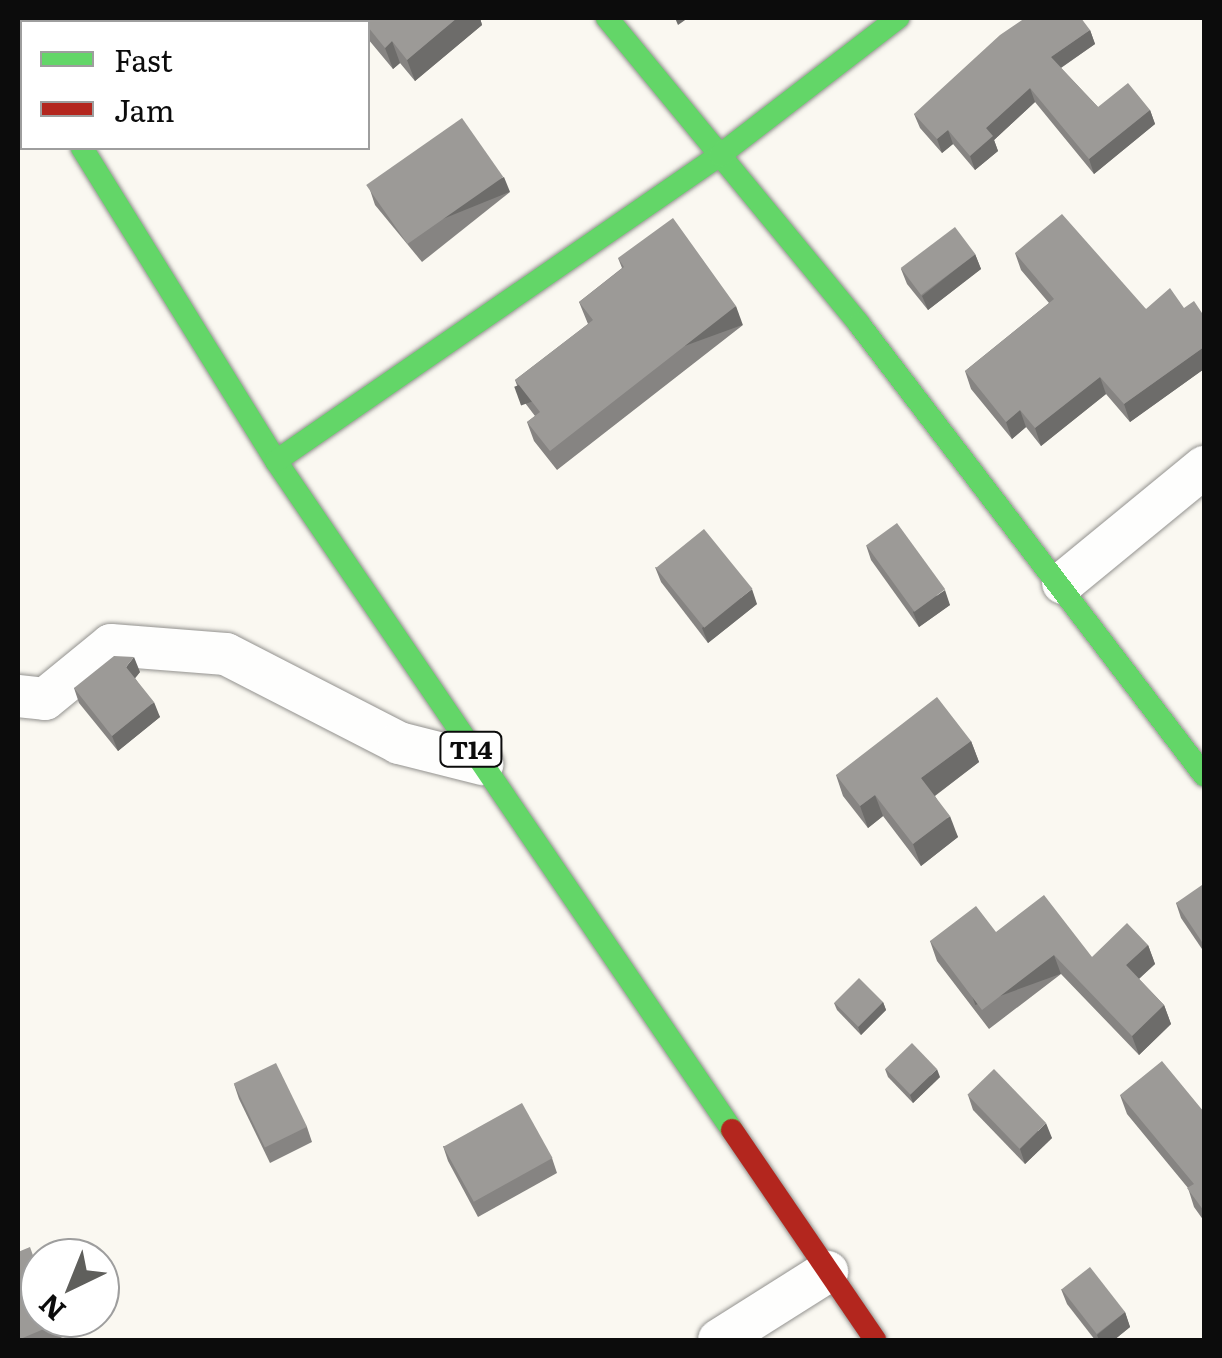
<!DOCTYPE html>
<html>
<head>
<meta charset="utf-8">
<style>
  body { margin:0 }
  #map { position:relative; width:1222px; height:1358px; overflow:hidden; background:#faf8f1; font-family:Literata,serif }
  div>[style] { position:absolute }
  .roads { filter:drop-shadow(0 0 2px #93928f) drop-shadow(0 0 2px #93928f) }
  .street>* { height:42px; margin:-21px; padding:0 21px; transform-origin:21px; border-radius:21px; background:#fefefd }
  .fast>* { height:22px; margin:-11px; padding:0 11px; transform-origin:11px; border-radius:11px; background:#63d668 }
  .jam>* { height:22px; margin:-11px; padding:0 11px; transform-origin:11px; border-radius:11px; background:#b3261e }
  .wall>* { inset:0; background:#868482 }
  .shaded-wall>* { inset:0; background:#6d6c6a; transform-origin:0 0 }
  .building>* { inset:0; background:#9c9a97; transform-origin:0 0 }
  span { translate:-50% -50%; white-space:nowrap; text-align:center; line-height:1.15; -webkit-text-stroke:10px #fff; paint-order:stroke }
  .shield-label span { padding:2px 8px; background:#fff; border:2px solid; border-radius:8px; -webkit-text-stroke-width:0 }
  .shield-label { font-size:25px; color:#0c0c0c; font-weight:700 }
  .frame { position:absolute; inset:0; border:20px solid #0c0c0c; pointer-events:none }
  .legend { position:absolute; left:20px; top:20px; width:350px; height:130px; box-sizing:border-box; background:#fff; border:2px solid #9e9e9e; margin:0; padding:12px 18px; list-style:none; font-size:30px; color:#0c0c0c }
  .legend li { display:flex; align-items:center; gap:20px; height:50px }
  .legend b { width:50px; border:2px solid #9e9e9e }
  .north { position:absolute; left:20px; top:1238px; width:100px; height:100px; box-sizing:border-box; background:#fff; border:2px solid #9e9e9e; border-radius:50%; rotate:223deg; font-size:28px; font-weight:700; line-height:40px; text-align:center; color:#0c0c0c }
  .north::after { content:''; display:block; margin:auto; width:35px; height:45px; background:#5f5f5c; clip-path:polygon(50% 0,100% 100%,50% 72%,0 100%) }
</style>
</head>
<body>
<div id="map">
  <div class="roads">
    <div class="street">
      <div style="left:1063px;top:583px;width:183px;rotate:-39.4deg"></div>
      <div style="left:18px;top:696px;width:27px;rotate:6deg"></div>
      <div style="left:45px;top:699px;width:85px;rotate:-39.3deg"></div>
      <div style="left:111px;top:645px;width:115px;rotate:4.5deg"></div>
      <div style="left:226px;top:654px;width:195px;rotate:27.2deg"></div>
      <div style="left:399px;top:743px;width:86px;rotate:14.2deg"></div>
      <div style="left:719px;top:1340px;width:128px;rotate:-32.2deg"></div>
    </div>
    <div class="fast">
      <div style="left:607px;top:18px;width:396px;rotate:50.5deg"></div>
      <div style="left:859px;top:324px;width:568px;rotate:52.59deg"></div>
      <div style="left:18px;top:43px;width:9px;rotate:63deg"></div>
      <div style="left:82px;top:148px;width:368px;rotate:58.2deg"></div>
      <div style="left:276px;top:461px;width:810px;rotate:55.72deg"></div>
      <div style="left:276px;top:461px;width:539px;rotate:-34.57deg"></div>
      <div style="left:720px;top:155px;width:225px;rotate:-37.6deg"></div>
    </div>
    <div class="jam">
      <div style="left:732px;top:1130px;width:254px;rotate:55.7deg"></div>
    </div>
  </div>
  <div class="wall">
    <div style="clip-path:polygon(356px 18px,480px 18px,482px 25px,415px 81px,400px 63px,393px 69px,368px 39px,368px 22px,358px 22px)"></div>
    <div style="clip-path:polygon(1090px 30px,1095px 44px,1061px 68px,1098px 107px,1150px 110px,1155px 124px,1094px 174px,1035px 102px,994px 140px,998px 151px,975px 170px,953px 144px,942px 153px,920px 128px,914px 114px)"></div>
    <div style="clip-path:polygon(370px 190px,510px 192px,422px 262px,375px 205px)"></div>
    <div style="clip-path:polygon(1015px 253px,1146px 309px,1184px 308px,1204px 316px,1204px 369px,1130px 422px,1106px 394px,1041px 446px,1026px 427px,1012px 439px,971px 389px,965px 371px,1049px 303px,1021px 270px)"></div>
    <div style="clip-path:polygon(975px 254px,981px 269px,928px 310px,907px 284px,901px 269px)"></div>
    <div style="clip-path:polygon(618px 258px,743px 325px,557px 470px,534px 441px,527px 422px,535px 416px,522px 399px,515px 380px,588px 324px,579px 302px,622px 268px)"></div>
    <div style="clip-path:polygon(866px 545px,950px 605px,919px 627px,871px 560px)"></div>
    <div style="clip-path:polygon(655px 567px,757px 604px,708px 643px,661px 582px)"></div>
    <div style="clip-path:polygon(140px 672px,135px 678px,160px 717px,118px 751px,79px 703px,74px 688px)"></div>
    <div style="clip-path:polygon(971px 741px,979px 762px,935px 796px,958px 837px,921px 866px,883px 816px,868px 828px,843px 796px,836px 775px)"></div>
    <div style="clip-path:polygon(1204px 889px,1204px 952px,1181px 918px,1176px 903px)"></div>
    <div style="clip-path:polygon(996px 932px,1092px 957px,1148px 945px,1155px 964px,1139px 979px,1164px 1005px,1171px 1024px,1139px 1055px,1061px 974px,989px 1029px,937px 961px,930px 941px)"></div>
    <div style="clip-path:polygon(883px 1002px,886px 1010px,861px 1035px,837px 1010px,834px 1003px)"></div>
    <div style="clip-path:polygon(885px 1069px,940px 1077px,913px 1103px,888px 1077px)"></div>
    <div style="clip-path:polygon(234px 1084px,307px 1127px,312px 1142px,270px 1163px,239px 1099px)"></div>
    <div style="clip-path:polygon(968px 1095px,1052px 1138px,1025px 1164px,973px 1110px)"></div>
    <div style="clip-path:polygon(1120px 1095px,1204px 1112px,1204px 1221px,1194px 1207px,1188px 1188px,1127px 1114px)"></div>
    <div style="clip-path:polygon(443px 1146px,552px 1158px,557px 1173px,478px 1217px,448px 1161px)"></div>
    <div style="clip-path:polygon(1061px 1289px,1125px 1312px,1130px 1327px,1114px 1340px,1095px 1340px,1067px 1304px)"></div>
    <div style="clip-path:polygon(56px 1318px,63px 1337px,55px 1340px,18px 1340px)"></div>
  </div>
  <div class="shaded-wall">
    <div style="clip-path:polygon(457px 18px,480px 18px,482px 25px,415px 81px,407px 60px)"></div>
    <div style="clip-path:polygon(675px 18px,688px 18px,678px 25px)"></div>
    <div style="clip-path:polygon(1090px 30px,1095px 44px,1056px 71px,1051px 57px)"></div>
    <div style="clip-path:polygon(392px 41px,400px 63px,393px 69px,385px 48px)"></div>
    <div style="clip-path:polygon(1030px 88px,1035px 102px,994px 140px,998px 151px,975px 170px,970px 156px,986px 128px)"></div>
    <div style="clip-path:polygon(1150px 110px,1155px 124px,1094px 174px,1089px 159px)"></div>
    <div style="clip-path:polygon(948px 130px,953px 144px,942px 153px,937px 139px)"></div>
    <div style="left:504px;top:177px;width:16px;height:112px;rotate:68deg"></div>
    <div style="clip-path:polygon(975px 254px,981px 269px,928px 310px,922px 296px)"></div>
    <div style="left:736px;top:306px;width:20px;height:236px;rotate:70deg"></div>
    <div style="clip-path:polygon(1204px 347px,1204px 369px,1130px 422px,1124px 404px)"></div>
    <div style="clip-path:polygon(1100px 377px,1106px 394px,1041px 446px,1035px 428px)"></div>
    <div style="clip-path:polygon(1020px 410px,1026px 427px,1012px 439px,1006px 422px)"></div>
    <div style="clip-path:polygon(752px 589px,757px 604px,708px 643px,702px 628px)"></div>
    <div style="clip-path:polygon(945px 590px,950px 605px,919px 627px,913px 612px)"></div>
    <div style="clip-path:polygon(134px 657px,140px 672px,132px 682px,126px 667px)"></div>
    <div style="clip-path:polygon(154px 702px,160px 717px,118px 751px,112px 736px)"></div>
    <div style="clip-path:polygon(971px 741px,979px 762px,929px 800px,921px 778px)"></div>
    <div style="clip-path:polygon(875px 795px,883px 816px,868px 828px,860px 806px)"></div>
    <div style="clip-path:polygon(950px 816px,958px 837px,921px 866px,913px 844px)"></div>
    <div style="clip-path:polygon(1148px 945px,1155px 964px,1133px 984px,1126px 965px)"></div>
    <div style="left:1054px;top:955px;width:20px;height:91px;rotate:70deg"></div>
    <div style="clip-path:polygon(883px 1002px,886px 1010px,861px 1035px,858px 1027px)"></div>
    <div style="clip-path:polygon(1164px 1005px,1171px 1024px,1139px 1055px,1132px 1036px)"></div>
    <div style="clip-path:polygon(937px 1069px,940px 1077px,913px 1103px,910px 1095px)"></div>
    <div style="clip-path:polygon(1046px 1123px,1052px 1138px,1025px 1164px,1020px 1149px)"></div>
    <div style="clip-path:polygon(1125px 1312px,1130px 1327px,1114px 1340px,1099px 1340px,1097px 1335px)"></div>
  </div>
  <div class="building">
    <div style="clip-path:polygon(359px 18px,457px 18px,407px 60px,392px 41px,385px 48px,368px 27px,368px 22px,364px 22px)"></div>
    <div style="clip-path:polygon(1025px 18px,1081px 18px,1090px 30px,1051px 57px,1098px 107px,1128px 83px,1150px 110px,1089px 159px,1030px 88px,986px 128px,993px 136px,970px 156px,948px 130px,937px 139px,914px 114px,1000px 35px)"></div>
    <div style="left:462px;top:118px;width:72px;height:117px;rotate:55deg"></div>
    <div style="clip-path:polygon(1062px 214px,1146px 309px,1170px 288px,1184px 308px,1194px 301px,1204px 316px,1204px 347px,1124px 404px,1100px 377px,1035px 428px,1020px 410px,1006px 422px,965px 371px,1054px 299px,1015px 253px)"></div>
    <div style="clip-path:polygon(673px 218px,736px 306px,550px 451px,527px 422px,540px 412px,515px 380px,593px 320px,579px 302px,624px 267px,618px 258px)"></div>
    <div style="left:955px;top:227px;width:34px;height:68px;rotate:53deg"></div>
    <div style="left:897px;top:523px;width:82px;height:38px;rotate:54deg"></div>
    <div style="left:704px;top:529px;width:77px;height:62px;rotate:51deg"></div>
    <div style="clip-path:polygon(114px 656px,134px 657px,126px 667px,154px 702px,112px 736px,74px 688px)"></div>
    <div style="clip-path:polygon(937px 697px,971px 741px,921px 778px,950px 816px,913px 844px,875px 795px,860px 806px,836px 775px)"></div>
    <div style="clip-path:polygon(1202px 885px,1204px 889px,1204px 945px,1176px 903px)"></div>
    <div style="clip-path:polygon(1044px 895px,1092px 957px,1127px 923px,1148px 945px,1126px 965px,1164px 1005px,1132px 1036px,1054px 955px,982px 1010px,930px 941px,976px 906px,996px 932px)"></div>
    <div style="left:859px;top:978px;width:34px;height:35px;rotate:45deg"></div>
    <div style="left:912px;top:1043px;width:36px;height:37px;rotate:46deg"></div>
    <div style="clip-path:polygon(1162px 1061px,1204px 1112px,1204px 1211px,1187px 1188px,1194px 1184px,1120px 1095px)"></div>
    <div style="left:276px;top:1063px;width:71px;height:47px;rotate:64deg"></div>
    <div style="left:994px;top:1069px;width:75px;height:37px;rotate:46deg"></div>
    <div style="left:522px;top:1103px;width:63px;height:90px;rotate:61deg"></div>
    <div style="clip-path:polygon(30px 1247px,40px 1275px,40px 1318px,56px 1318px,58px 1323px,18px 1340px,18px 1252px)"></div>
    <div style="left:1090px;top:1267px;width:57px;height:36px;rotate:52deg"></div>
  </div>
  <div class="shield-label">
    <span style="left:471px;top:749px">T14</span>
  </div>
  <div class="frame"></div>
  <ul class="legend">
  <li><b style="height:12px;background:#63d668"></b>Fast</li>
  <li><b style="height:12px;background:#b3261e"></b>Jam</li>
  </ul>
  <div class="north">N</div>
</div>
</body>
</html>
